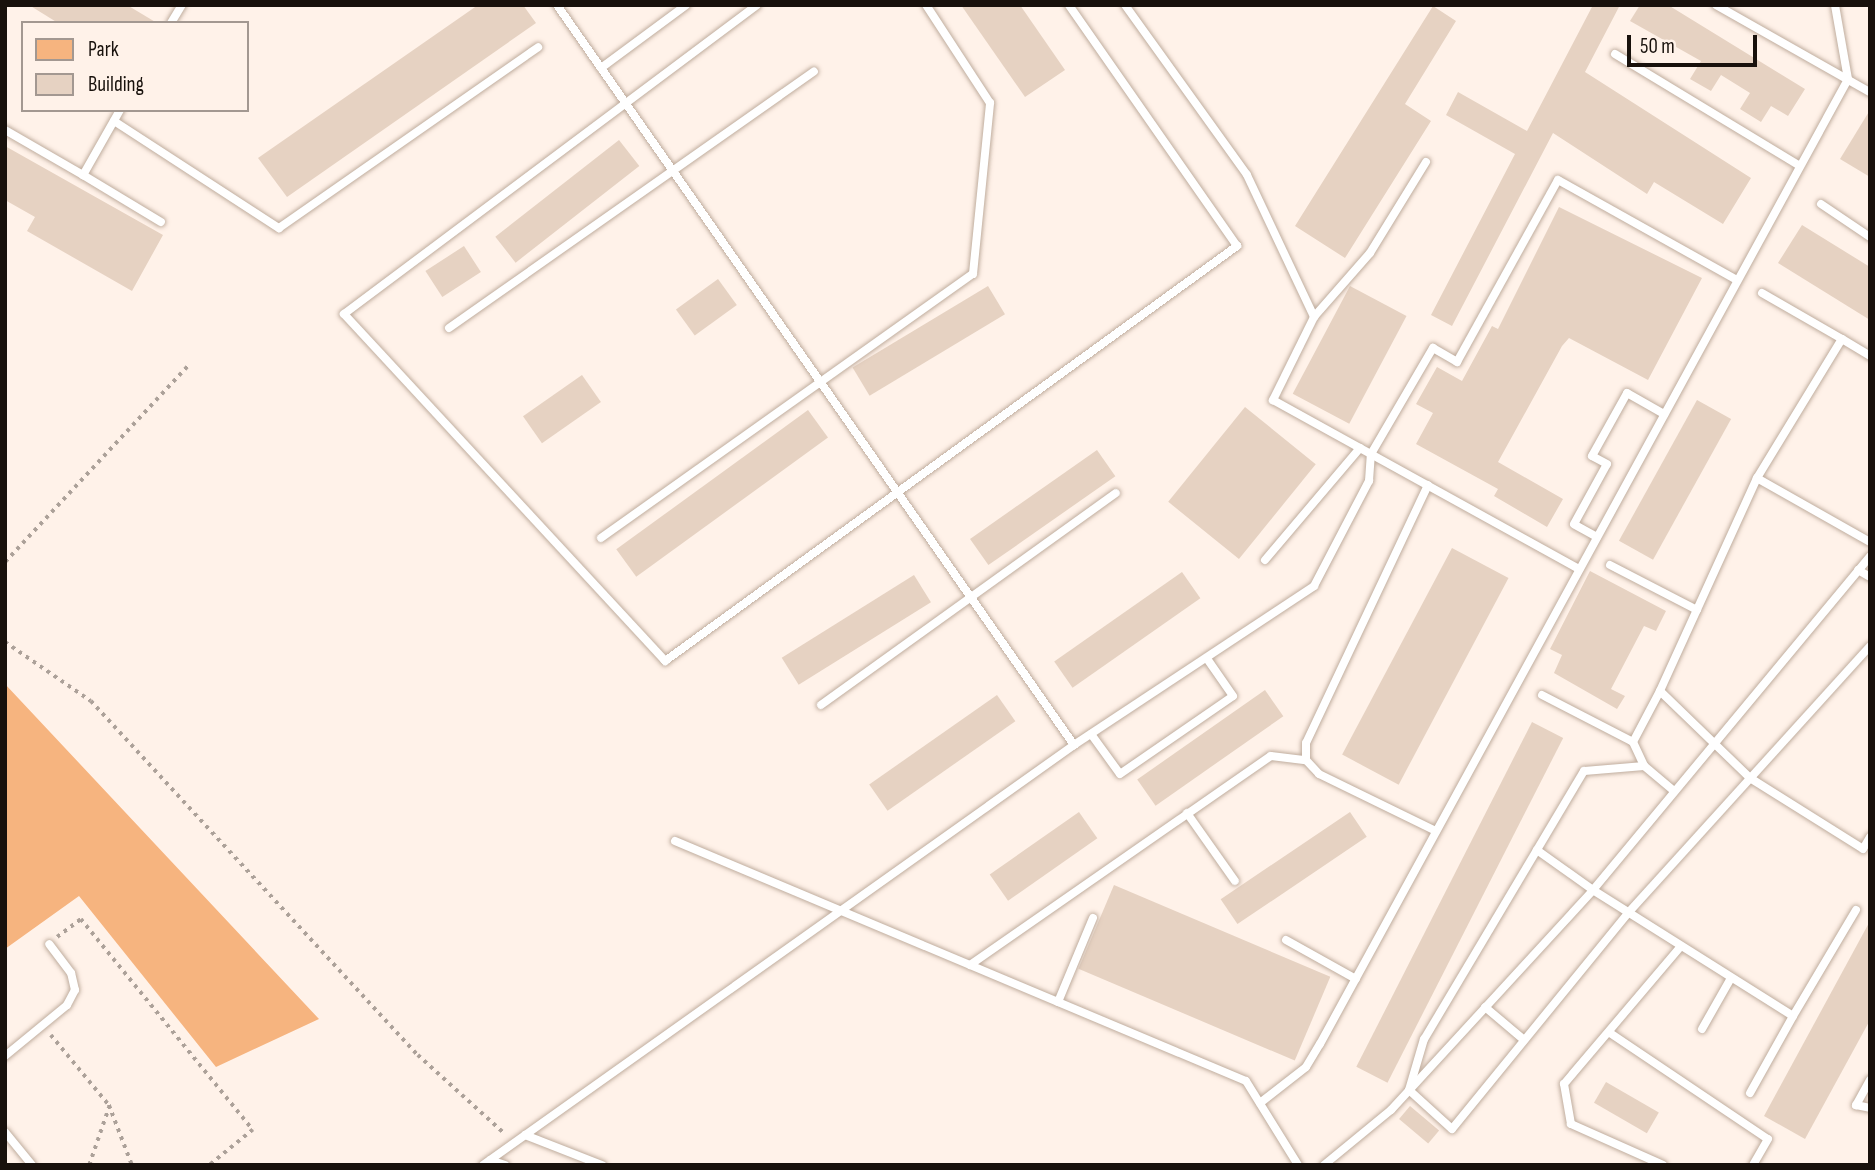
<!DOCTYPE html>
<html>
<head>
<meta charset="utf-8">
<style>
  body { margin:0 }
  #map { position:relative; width:1875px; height:1170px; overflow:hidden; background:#fff2e9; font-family:"Sofia Sans Condensed",sans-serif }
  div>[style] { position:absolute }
  .green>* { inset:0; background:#f6b47f }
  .building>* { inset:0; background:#e6d2c2; transform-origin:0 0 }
  .path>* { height:3.5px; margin-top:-1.75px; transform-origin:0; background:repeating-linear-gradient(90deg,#aca199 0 3.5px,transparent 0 8.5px) }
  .roads { filter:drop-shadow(0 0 2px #c0ad9e) drop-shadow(0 0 2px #c0ad9e) }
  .service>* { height:8px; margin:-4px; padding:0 4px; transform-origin:4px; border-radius:4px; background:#fff }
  span { translate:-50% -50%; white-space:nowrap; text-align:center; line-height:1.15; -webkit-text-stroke:6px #fff2e9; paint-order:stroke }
  .frame { position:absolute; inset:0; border:7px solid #18110c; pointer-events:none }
  .legend { position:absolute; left:21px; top:21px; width:228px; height:91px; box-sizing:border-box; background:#fff2e9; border:2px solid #a39891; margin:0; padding:9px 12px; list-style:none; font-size:21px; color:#18110c }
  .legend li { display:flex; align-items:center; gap:14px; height:35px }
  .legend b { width:35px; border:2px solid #a39891 }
  .scale { position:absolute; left:1627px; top:35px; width:130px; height:32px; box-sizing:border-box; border:4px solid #18110c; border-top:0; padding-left:9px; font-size:21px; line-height:24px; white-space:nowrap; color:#18110c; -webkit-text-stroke:5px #fff2e9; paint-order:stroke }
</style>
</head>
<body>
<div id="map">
  <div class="green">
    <div style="clip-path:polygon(5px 684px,319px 1019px,216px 1067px,79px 896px,5px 949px)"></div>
  </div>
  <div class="building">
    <div style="clip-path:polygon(29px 5px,127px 5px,157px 23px,58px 23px)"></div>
    <div style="clip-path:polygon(478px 5px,523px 5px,536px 23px,287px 197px,258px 158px)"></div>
    <div style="clip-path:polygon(961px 5px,1020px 5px,1065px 70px,1025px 97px)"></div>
    <div style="clip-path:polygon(1593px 5px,1620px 5px,1585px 72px,1751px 178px,1723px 224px,1654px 182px,1647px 194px,1553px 133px,1452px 326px,1431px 315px,1515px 154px,1446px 115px,1458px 92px,1527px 131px)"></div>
    <div style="clip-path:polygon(1640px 5px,1668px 5px,1805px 89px,1788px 116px,1771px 106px,1761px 122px,1740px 109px,1750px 93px,1721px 75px,1711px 91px,1690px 79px,1701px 61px,1630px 21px)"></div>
    <div style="clip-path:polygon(1433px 6px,1456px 21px,1405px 104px,1431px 121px,1345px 258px,1295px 226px)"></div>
    <div style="clip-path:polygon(1870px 110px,1870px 177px,1840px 159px)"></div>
    <div style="left:619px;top:140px;width:33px;height:157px;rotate:52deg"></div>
    <div style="clip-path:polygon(5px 146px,163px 235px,132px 291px,27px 231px,35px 217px,5px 200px)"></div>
    <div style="clip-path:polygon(1559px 207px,1702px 278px,1648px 380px,1569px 338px,1562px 346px,1498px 462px,1563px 499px,1547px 527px,1494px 496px,1498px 489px,1416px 444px,1433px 413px,1416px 404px,1437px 367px,1462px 381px,1492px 326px,1498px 329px)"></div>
    <div style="clip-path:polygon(1802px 225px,1870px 267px,1870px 320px,1778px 263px)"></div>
    <div style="left:464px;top:246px;width:31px;height:46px;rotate:57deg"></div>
    <div style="left:718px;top:279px;width:32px;height:52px;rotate:54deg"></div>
    <div style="left:988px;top:286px;width:33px;height:158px;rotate:59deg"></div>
    <div style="left:1350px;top:286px;width:64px;height:122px;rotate:28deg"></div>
    <div style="left:582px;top:375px;width:33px;height:72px;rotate:55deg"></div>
    <div style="left:1697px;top:400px;width:39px;height:161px;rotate:29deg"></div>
    <div style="left:1245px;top:407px;width:91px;height:122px;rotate:39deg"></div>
    <div style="left:808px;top:410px;width:34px;height:237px;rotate:54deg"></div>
    <div style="left:1097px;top:450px;width:32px;height:155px;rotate:55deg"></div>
    <div style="left:1452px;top:548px;width:64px;height:234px;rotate:28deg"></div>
    <div style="clip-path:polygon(1590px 571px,1666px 611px,1656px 631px,1644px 626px,1611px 689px,1625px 696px,1617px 709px,1554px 673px,1562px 655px,1550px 649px)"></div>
    <div style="left:1182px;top:572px;width:32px;height:156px;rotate:55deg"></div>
    <div style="left:914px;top:575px;width:32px;height:156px;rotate:58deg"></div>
    <div style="left:1265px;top:690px;width:32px;height:156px;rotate:55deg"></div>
    <div style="left:997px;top:695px;width:32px;height:156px;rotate:55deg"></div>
    <div style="left:1532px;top:722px;width:35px;height:387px;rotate:27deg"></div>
    <div style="left:1079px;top:812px;width:32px;height:109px;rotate:55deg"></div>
    <div style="left:1350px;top:812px;width:30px;height:156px;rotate:56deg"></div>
    <div style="left:1114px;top:885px;width:235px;height:91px;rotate:23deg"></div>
    <div style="clip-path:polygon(1870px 921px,1870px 1020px,1805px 1139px,1764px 1116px)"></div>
    <div style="left:1606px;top:1082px;width:61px;height:24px;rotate:30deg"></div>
    <div style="left:1410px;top:1106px;width:38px;height:17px;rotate:40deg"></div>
  </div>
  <div class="path">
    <div style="left:5px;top:562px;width:268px;rotate:-47deg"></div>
    <div style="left:5px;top:642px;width:104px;rotate:34.5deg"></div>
    <div style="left:91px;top:701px;width:482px;rotate:47.3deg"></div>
    <div style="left:418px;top:1055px;width:118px;rotate:42.2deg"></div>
    <div style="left:57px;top:937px;width:30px;rotate:-37deg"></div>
    <div style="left:81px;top:919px;width:272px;rotate:50.8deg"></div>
    <div style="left:253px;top:1130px;width:55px;rotate:140.9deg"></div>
    <div style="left:51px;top:1035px;width:91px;rotate:50.4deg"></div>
    <div style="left:109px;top:1105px;width:64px;rotate:69deg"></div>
    <div style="left:89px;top:1165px;width:61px;rotate:-71deg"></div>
  </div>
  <div class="roads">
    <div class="service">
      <div style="left:557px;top:5px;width:903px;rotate:55.06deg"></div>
      <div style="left:757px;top:5px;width:516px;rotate:143.2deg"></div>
      <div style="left:344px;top:314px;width:473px;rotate:47.2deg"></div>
      <div style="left:665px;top:661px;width:707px;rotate:-35.96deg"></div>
      <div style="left:1237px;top:246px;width:294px;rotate:-124.9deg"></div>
      <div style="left:1125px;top:5px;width:209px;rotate:54.3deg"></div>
      <div style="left:1247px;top:175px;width:157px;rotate:64.7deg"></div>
      <div style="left:1716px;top:5px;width:177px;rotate:29.5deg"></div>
      <div style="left:171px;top:23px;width:21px;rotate:-59deg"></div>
      <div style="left:1615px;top:54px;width:216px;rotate:31.2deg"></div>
      <div style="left:601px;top:68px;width:106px;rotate:-36.5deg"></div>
      <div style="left:120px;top:110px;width:75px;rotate:119.6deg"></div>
      <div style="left:83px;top:175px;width:91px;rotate:31.1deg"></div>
      <div style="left:114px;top:121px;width:197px;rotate:33deg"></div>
      <div style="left:279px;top:228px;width:316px;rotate:-34.9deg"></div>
      <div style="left:5px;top:130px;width:90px;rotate:30deg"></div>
      <div style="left:1426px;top:162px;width:107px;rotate:121.6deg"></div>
      <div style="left:1370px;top:253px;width:85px;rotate:131.2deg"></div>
      <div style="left:1314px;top:317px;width:93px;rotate:116.3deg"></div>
      <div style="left:1273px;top:400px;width:350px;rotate:28.9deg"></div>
      <div style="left:1821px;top:204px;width:59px;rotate:34deg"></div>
      <div style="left:1762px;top:293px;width:92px;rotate:29.9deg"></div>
      <div style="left:449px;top:328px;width:446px;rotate:-35.1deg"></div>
      <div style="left:1757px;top:478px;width:163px;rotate:-58.6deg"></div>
      <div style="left:1842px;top:339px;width:33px;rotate:31deg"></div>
      <div style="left:1428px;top:485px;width:285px;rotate:115.3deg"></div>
      <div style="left:1306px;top:743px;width:17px;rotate:90deg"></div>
      <div style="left:1306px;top:760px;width:19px;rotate:47deg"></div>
      <div style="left:1319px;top:774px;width:130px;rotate:26deg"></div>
      <div style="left:1597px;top:537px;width:26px;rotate:-151deg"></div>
      <div style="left:1574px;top:524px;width:68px;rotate:-61.2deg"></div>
      <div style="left:1607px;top:464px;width:17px;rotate:-152deg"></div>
      <div style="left:1592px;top:456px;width:72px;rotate:-60.9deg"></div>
      <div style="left:1627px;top:393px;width:43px;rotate:29.6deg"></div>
      <div style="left:601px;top:538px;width:456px;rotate:-35.4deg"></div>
      <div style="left:973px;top:274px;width:172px;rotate:-84.3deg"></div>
      <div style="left:990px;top:103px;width:117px;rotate:-123.1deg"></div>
      <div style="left:1870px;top:542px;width:130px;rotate:-150.5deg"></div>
      <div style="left:1757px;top:478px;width:234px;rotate:114.5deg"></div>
      <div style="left:1660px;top:691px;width:125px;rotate:44deg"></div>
      <div style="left:1750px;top:778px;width:133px;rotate:32.1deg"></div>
      <div style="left:1863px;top:849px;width:14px;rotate:-60deg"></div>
      <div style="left:1265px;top:560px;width:147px;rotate:-49.7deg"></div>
      <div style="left:1610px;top:565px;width:98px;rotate:27.3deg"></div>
      <div style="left:1858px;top:570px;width:14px;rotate:30deg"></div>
      <div style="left:1542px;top:695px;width:102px;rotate:27.3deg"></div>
      <div style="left:1633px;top:742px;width:58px;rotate:-62.1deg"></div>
      <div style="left:821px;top:705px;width:363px;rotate:-35.7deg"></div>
      <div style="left:1091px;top:734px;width:49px;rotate:54.1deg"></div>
      <div style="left:1120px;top:774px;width:137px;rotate:-34.6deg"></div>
      <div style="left:1233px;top:696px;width:44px;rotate:-124.8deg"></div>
      <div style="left:1633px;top:742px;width:26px;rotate:65deg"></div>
      <div style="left:1674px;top:791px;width:39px;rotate:-140deg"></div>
      <div style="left:1644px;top:766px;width:60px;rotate:175.2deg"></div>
      <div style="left:1584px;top:771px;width:312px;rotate:120.8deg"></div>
      <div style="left:1424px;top:1039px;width:53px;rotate:106.4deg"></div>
      <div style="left:1409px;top:1090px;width:58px;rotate:42.2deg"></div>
      <div style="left:1452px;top:1129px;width:279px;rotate:-50.8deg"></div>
      <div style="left:1628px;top:913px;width:360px;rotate:-47.8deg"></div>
      <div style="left:1187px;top:813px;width:83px;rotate:54.8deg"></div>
      <div style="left:675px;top:841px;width:619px;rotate:22.8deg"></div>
      <div style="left:1246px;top:1081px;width:99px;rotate:58.2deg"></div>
      <div style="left:1856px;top:910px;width:123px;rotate:120.7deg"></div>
      <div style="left:1793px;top:1016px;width:236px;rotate:-147.8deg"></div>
      <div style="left:1593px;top:890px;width:434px;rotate:-50.3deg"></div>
      <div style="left:1286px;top:940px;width:80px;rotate:29.1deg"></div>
      <div style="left:970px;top:965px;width:366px;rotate:-34.8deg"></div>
      <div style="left:1271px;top:756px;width:35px;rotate:7deg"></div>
      <div style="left:1058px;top:1002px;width:91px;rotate:-67.4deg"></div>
      <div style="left:1485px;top:1007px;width:51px;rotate:40.2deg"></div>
      <div style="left:1702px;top:1029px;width:59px;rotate:-60.4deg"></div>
      <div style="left:1610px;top:1033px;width:190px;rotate:33.9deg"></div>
      <div style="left:1768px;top:1139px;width:30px;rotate:120deg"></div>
      <div style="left:5px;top:1056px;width:80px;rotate:-39.4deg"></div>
      <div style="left:67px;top:1005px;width:17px;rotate:-62deg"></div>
      <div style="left:75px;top:990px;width:17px;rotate:-103deg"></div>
      <div style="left:71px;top:973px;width:36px;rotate:-127deg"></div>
      <div style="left:1870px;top:1080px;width:29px;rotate:119deg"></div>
      <div style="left:1856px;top:1105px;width:14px;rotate:12deg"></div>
      <div style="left:1750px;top:1093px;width:88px;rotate:-60.8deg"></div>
      <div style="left:1260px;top:1103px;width:58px;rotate:-38deg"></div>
      <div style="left:1306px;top:1067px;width:27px;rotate:-59deg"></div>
      <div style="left:1320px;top:1044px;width:1100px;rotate:-61.31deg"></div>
      <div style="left:1848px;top:79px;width:75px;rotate:-100deg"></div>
      <div style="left:5px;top:1132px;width:43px;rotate:50.7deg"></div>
      <div style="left:525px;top:1135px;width:83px;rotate:21.3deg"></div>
      <div style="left:490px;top:1160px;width:16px;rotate:18deg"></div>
      <div style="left:483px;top:1165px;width:725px;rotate:-35.4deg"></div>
      <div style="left:1074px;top:745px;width:288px;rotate:-33.5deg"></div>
      <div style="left:1314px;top:586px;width:119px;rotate:-62.4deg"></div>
      <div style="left:1369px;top:481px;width:27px;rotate:-86deg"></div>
      <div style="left:1371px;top:454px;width:123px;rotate:-59.7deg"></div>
      <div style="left:1433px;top:348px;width:28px;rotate:30deg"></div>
      <div style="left:1457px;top:362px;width:208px;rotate:-61deg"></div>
      <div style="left:1558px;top:180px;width:205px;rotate:29.2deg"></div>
      <div style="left:1324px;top:1165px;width:87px;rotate:-39.4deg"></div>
      <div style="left:1391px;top:1110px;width:299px;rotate:-47.4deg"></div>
      <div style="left:1593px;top:890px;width:69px;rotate:-144.5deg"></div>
      <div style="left:1663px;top:1165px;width:101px;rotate:-156deg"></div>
      <div style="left:1571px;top:1124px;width:41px;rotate:-99.9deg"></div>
      <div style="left:1564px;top:1084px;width:180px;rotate:-49.7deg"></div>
    </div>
  </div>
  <div class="frame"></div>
  <ul class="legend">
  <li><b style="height:19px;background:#f6b47f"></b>Park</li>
  <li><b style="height:19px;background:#e6d2c2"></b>Building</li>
  </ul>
  <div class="scale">50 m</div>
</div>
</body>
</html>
